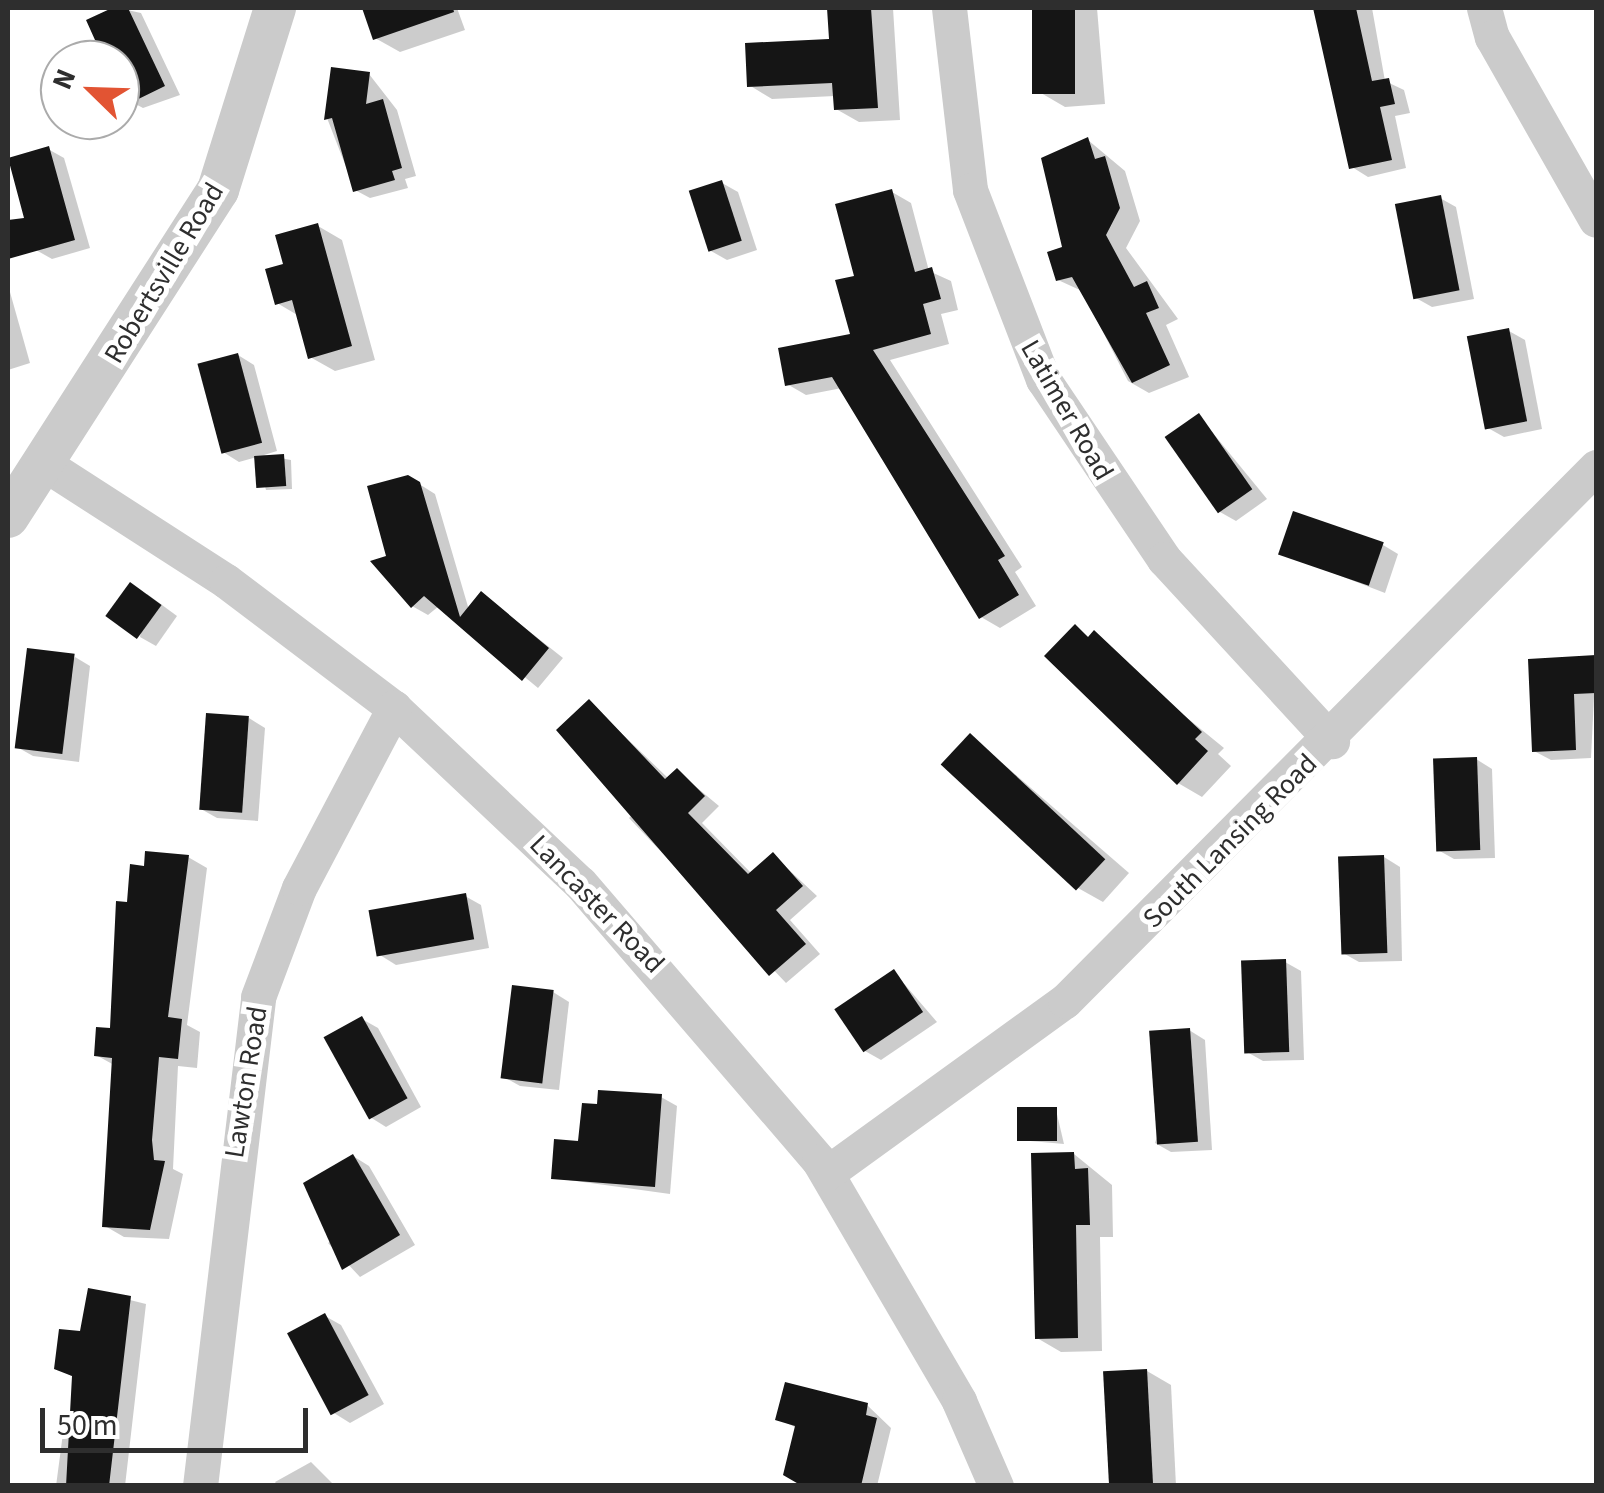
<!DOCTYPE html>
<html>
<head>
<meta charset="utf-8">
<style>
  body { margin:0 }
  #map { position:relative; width:1604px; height:1493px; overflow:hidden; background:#fff; font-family:"Source Sans 3",sans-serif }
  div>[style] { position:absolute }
  .shadow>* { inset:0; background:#0003 }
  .building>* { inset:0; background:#151515; transform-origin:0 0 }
  .minor>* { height:35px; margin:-17.5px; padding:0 17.5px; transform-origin:17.5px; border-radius:17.5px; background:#cbcbcb }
  .tertiary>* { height:42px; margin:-21px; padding:0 21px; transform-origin:21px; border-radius:21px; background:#cbcbcb }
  span { translate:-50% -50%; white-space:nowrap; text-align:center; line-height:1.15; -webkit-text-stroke:10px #fff; paint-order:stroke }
  .street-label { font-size:28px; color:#2e2e2e }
  .frame { position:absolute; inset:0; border:10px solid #2e2e2e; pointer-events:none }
  .north { position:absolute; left:40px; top:40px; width:100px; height:100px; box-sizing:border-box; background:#fff; border:2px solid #ababab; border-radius:50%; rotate:293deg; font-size:28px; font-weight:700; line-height:40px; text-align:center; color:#2e2e2e }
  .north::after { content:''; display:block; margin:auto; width:35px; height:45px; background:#e25433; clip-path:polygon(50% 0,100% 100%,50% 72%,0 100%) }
  .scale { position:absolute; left:40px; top:1408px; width:268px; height:45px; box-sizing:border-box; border:5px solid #2e2e2e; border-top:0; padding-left:12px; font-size:30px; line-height:35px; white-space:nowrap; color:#2e2e2e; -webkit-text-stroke:8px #fff; paint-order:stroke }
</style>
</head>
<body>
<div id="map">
  <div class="shadow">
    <div style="clip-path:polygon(118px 8px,141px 13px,180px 95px,143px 108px,126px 99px,120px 60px,108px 60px,89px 21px)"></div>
    <div style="clip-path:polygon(365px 8px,457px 8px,465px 30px,400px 52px,375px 38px)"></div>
    <div style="clip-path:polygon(830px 8px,893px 8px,900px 120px,859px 122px,836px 109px,835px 96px,772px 99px,749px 85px,832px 41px)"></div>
    <div style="clip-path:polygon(1034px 8px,1097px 8px,1105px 104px,1065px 107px,1041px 93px)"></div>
    <div style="clip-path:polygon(1315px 8px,1372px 8px,1385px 81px,1404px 90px,1410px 113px,1395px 116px,1406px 168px,1368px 177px,1352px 167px)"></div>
    <div style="clip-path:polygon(369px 74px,397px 110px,416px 176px,405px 179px,408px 188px,370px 198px,355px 190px,327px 118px)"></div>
    <div style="clip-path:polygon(1088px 140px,1125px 171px,1140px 221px,1126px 248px,1178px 319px,1166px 325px,1189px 377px,1149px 393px,1128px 381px,1082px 291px,1058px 280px)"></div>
    <div style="clip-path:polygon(48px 149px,64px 158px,90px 248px,52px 259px,36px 250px)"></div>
    <div style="clip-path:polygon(722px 183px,738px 192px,757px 250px,727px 260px,711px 251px)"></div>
    <div style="clip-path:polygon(892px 192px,911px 203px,929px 271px,951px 281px,958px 310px,941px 314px,949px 344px,890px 360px,1022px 567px,1015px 572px,1036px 606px,1000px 628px,981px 617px,842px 388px,806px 395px,787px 384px,853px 336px,857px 277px)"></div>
    <div style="clip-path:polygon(1440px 198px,1456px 207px,1474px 299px,1432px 307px,1416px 298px)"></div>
    <div style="clip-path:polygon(318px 226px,342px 240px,375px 360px,335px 371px,310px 357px,299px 316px,277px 303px,286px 266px)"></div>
    <div style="clip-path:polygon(8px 285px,30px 363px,8px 370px)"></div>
    <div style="clip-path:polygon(1509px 331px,1525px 340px,1542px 429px,1504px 437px,1488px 428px)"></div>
    <div style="clip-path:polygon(238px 355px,254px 365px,277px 451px,264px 455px,291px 460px,292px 489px,266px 490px,257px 457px,239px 462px,223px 452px)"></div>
    <div style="clip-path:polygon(1199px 416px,1267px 499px,1236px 521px,1220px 512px)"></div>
    <div style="clip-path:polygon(408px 477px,435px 494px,469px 610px,482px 594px,563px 658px,538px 688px,439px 606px,428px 615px,412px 606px)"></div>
    <div style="clip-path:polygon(1383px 545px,1398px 554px,1385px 593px,1281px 553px)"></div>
    <div style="clip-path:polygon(147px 594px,177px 616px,156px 646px,140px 637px)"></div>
    <div style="clip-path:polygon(1076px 627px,1224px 748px,1218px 754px,1231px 766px,1202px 797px,1178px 783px)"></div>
    <div style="clip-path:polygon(1596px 656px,1591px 758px,1551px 760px,1534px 751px,1530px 661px)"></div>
    <div style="clip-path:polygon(75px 657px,90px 666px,79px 762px,33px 756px,17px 747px)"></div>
    <div style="clip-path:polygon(589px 702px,669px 779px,677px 771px,719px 806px,702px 823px,752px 874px,773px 855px,817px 896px,790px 920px,820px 954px,786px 983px,629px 818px,636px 811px)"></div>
    <div style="clip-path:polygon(249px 718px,265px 728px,258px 821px,217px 818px,201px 809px)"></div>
    <div style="clip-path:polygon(971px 736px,1129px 873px,1103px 902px,1078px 888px)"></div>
    <div style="clip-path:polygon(1476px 759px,1492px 769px,1495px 858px,1454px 859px,1438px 850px)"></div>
    <div style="clip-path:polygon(188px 857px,207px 868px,187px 1025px,200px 1032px,197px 1068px,178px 1066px,173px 1169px,183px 1174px,169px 1239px,124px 1237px,105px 1226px,114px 1065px,96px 1055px,113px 1031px,129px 905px)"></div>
    <div style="clip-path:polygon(1384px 857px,1400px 867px,1402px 961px,1359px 962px,1343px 953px)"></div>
    <div style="clip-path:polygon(465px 896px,481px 905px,489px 948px,396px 965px,380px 955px)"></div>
    <div style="clip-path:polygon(1285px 962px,1301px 971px,1304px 1060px,1263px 1061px,1247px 1052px)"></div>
    <div style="clip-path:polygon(894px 972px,937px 1022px,881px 1060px,865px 1051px)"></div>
    <div style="clip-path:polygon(553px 992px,569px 1002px,559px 1090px,520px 1086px,504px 1077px)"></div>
    <div style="clip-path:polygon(362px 1019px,378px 1028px,421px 1107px,386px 1127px,370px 1117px)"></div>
    <div style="clip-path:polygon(1189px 1030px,1205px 1040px,1212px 1150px,1171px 1152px,1155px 1143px)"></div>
    <div style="clip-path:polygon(661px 1097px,677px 1106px,670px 1194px,554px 1178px,599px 1107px)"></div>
    <div style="clip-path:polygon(1056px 1110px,1064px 1144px,1019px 1140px)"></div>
    <div style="clip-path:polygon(1074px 1154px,1112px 1185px,1113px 1237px,1100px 1237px,1102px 1351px,1061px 1352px,1037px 1338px)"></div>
    <div style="clip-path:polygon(353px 1156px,369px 1166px,415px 1245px,360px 1277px,328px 1243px,338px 1237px)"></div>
    <div style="clip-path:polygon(90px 1290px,146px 1304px,125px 1486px,56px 1486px,63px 1433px,74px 1434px,75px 1378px,57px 1368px,82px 1334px)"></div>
    <div style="clip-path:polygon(325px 1316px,341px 1325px,384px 1404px,350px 1423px,334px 1413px)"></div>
    <div style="clip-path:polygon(1147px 1371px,1171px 1385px,1176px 1486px,1111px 1486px)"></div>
    <div style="clip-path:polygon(867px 1405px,891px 1428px,877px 1486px,812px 1486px,797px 1428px,778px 1419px)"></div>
    <div style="clip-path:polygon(311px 1462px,335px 1486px,278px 1486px,275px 1482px)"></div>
  </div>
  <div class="building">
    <div style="clip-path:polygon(112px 8px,128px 8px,165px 86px,120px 108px,120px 60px,104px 60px,86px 20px)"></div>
    <div style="clip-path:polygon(362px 8px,453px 8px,454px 12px,373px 40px)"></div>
    <div style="clip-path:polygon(827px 8px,871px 8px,878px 108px,834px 110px,832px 83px,747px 87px,745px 43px,829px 39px)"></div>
    <div style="left:1032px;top:8px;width:43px;height:86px"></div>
    <div style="clip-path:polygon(1313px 8px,1356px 8px,1372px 81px,1389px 78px,1395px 104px,1380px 107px,1392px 160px,1349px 169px)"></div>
    <div style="clip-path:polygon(331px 67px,370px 72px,366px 104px,383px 99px,402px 168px,392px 171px,395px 180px,353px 192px,332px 118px,324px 120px)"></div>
    <div style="clip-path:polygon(1088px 137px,1095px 159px,1105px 156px,1120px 208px,1106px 235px,1134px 287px,1147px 281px,1159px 308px,1146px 313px,1170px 365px,1132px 383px,1072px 277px,1056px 281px,1047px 252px,1062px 247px,1041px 158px)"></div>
    <div style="clip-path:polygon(49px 146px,75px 240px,8px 259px,8px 220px,24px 218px,8px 158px)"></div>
    <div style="left:722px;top:180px;width:64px;height:35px;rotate:72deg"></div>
    <div style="clip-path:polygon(892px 189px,915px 272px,932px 267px,941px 299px,923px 304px,931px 334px,873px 350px,1005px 556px,998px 560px,1019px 595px,979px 619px,832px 377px,785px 386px,778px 348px,850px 334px,835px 280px,854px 276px,835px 204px)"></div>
    <div style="left:1441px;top:195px;width:97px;height:47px;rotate:79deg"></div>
    <div style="clip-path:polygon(318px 223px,352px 346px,308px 359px,292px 300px,275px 305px,265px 269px,283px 264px,275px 235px)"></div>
    <div style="left:1509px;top:328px;width:95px;height:43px;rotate:79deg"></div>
    <div style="left:238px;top:353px;width:93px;height:42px;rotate:75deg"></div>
    <div style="left:1199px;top:413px;width:93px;height:42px;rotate:55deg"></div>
    <div style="left:284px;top:454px;width:32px;height:30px;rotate:86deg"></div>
    <div style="clip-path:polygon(408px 475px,420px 482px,460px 617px,481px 591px,549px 648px,522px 681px,424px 596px,411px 608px,370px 561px,386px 556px,367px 486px)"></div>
    <div style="left:1293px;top:511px;width:96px;height:46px;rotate:19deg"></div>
    <div style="left:130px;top:582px;width:39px;height:42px;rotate:36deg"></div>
    <div style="clip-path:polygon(1075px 624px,1088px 637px,1094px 630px,1202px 732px,1195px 739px,1208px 751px,1177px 785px,1044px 656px)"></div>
    <div style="left:27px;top:648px;width:48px;height:101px;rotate:7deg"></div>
    <div style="clip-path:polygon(1596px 655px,1596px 693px,1574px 694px,1576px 750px,1532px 752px,1528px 659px)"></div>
    <div style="clip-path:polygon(589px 699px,665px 779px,677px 768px,705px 796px,688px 813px,748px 874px,773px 852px,803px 886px,776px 910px,806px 944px,769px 976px,556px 730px)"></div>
    <div style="left:206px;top:713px;width:43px;height:97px;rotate:4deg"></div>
    <div style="left:970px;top:733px;width:185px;height:43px;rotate:43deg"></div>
    <div style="left:1477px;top:757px;width:93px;height:44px;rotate:88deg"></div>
    <div style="clip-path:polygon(145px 851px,189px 855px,168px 1017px,182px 1019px,178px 1059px,159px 1057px,152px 1140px,154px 1160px,165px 1161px,150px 1230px,102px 1227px,112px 1058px,94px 1056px,96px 1027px,110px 1028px,116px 901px,127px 902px,130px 864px,144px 866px)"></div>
    <div style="left:1384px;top:855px;width:98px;height:46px;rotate:88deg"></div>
    <div style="left:466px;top:893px;width:47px;height:99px;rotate:80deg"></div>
    <div style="left:1286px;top:959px;width:93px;height:45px;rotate:88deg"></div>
    <div style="left:894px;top:969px;width:52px;height:72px;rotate:56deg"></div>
    <div style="left:512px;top:985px;width:42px;height:94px;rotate:7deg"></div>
    <div style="left:362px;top:1016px;width:94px;height:44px;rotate:61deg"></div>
    <div style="left:1190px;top:1028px;width:114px;height:41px;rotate:86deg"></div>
    <div style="clip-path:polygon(598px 1090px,662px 1094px,655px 1187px,551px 1179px,554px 1139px,578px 1141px,582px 1103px,597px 1104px)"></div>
    <div style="left:1057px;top:1107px;width:34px;height:40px;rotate:90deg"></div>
    <div style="clip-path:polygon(1074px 1152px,1075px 1169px,1088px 1168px,1090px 1225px,1076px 1225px,1078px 1338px,1035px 1339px,1031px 1153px)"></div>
    <div style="clip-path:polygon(353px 1154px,400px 1235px,342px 1270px,303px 1183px)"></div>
    <div style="clip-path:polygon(88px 1288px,131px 1296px,109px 1486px,66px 1486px,72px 1376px,54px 1369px,59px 1329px,80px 1331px)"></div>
    <div style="left:325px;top:1313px;width:93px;height:43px;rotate:62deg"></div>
    <div style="left:1147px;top:1369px;width:117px;height:44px;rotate:87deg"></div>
    <div style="clip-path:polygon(785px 1382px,868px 1403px,866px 1415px,877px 1418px,861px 1486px,802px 1486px,783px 1475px,795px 1426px,775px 1420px)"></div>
  </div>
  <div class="minor">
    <div style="left:949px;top:8px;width:183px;rotate:83.4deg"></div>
    <div style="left:970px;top:190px;width:203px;rotate:68.9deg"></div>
    <div style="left:1043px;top:379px;width:217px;rotate:56.1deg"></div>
    <div style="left:1164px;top:559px;width:248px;rotate:47.3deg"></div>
    <div style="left:1484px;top:8px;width:30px;rotate:75deg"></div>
    <div style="left:1492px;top:37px;width:210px;rotate:60.4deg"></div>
    <div style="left:43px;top:463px;width:218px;rotate:32.8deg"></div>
    <div style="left:226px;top:581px;width:211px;rotate:37.1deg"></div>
    <div style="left:394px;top:708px;width:255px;rotate:43.3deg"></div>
    <div style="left:580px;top:883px;width:367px;rotate:49.3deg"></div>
    <div style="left:819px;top:1161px;width:278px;rotate:59.7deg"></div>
    <div style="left:959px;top:1401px;width:93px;rotate:66.5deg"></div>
    <div style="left:827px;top:1173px;width:294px;rotate:-35.9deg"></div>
    <div style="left:1065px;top:1001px;width:753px;rotate:-45.16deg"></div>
    <div style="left:200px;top:1486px;width:492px;rotate:-83.2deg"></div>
    <div style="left:258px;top:997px;width:116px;rotate:-69.4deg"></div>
    <div style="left:299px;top:888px;width:204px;rotate:-62.2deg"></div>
  </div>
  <div class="tertiary">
    <div style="left:8px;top:517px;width:389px;rotate:-57.3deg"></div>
    <div style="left:218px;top:190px;width:191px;rotate:-72.6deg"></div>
  </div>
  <div class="street-label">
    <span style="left:164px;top:273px;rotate:-59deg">Robertsville Road</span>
    <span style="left:1067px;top:410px;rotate:60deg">Latimer Road</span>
    <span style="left:1230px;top:841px;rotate:-45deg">South Lansing Road</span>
    <span style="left:597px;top:904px;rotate:46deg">Lancaster Road</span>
    <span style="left:246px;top:1082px;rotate:-81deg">Lawton Road</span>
  </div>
  <div class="frame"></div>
  <div class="north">N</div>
  <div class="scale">50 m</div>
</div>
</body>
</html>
